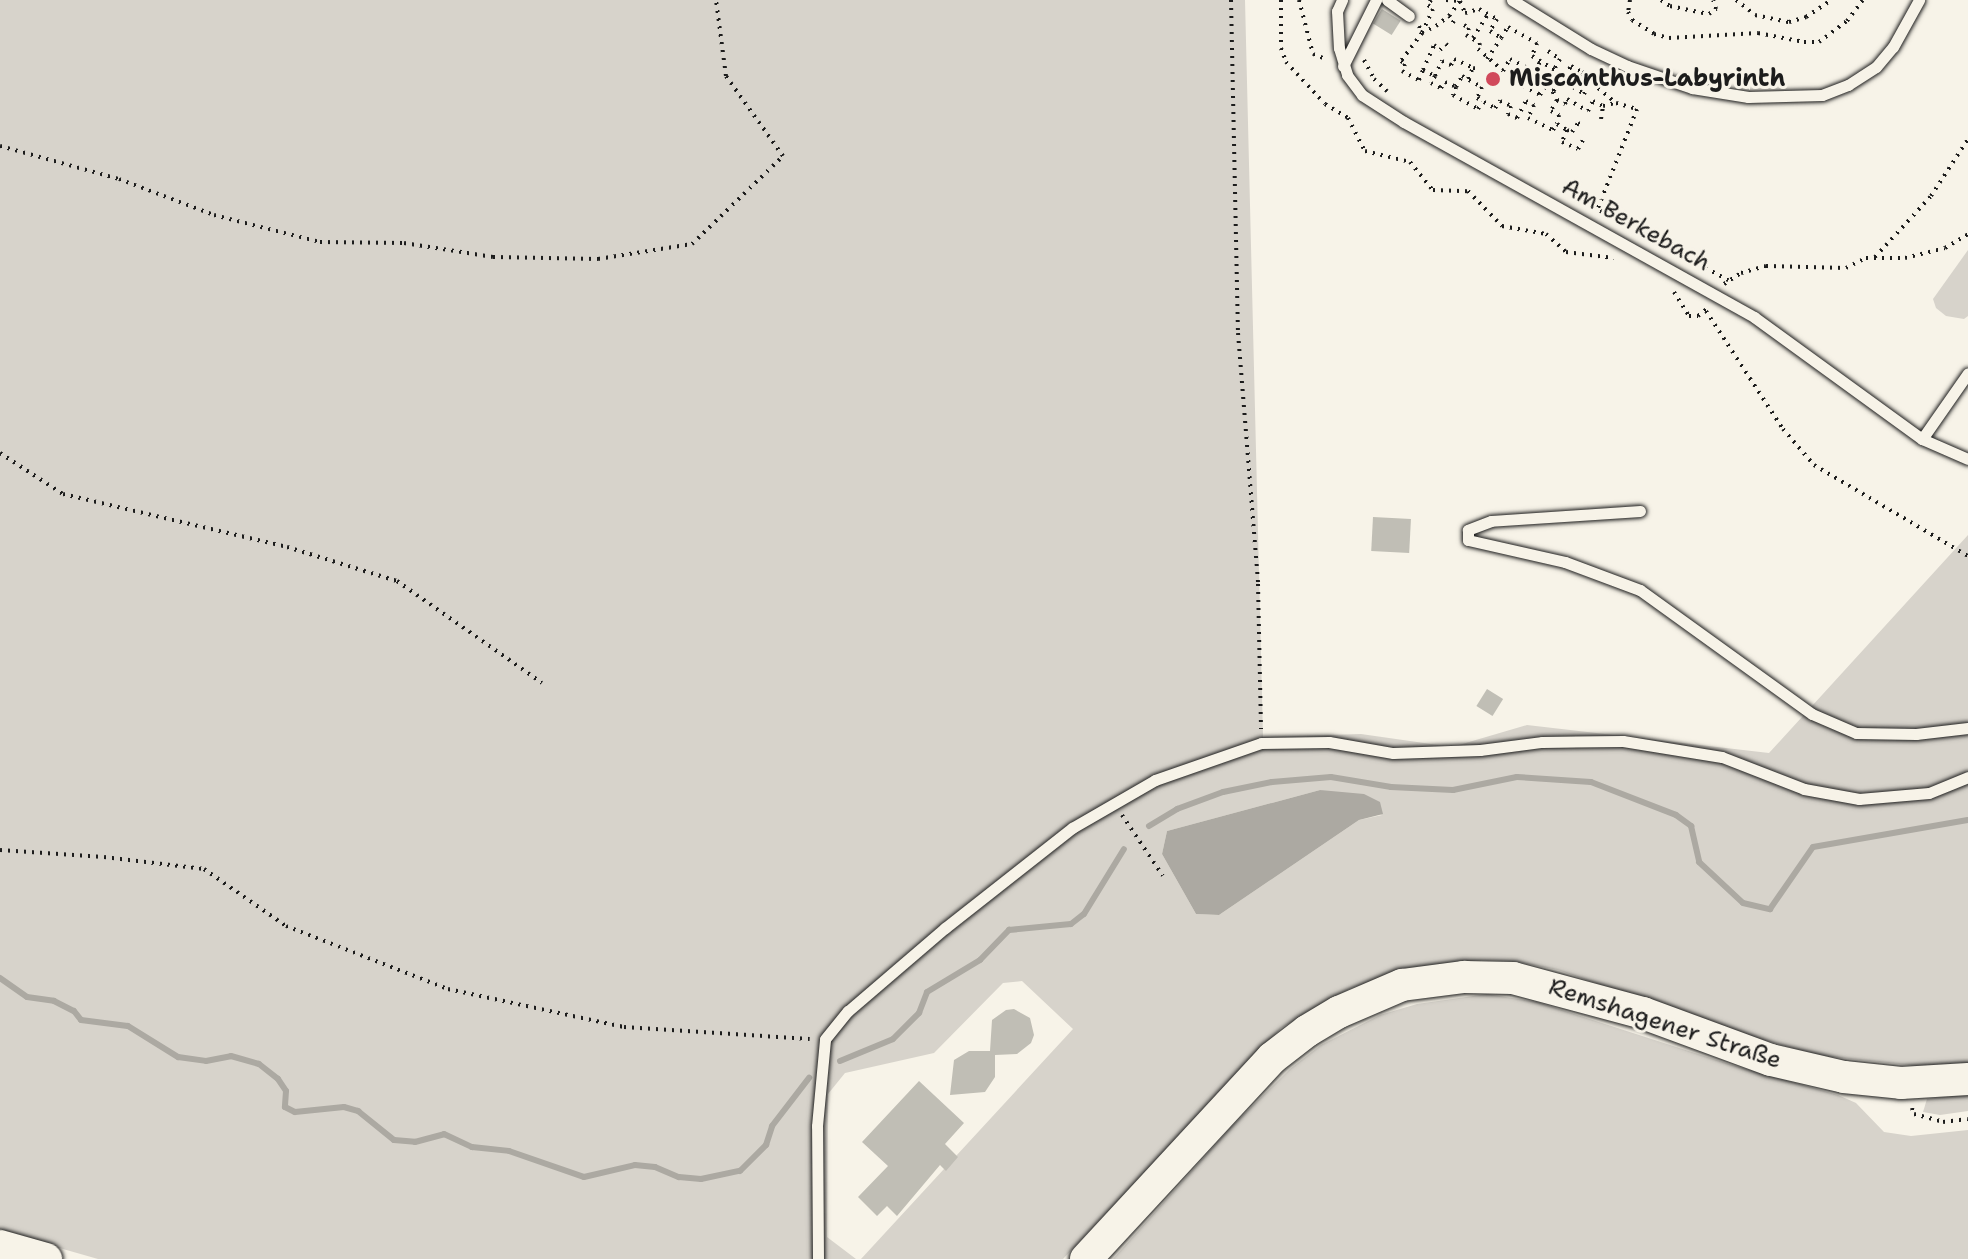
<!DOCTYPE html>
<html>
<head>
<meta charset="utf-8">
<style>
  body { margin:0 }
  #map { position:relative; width:1968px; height:1259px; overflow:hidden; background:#f7f3e8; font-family:"Shantell Sans",sans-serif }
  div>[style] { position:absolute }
  .green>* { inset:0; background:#d7d3cb }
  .water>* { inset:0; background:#aca9a2 }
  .stream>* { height:6px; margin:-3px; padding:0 3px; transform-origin:3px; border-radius:3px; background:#aca9a2 }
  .building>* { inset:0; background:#c0beb5; transform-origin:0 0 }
  .path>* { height:4px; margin-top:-2px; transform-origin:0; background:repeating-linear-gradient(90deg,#1c1c1c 0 2px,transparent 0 8px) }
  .roads { filter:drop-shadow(0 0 2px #1c1c1c) drop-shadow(0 0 2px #1c1c1c) }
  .service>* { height:11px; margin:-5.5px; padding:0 5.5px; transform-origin:5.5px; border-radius:5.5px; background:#f7f3e8 }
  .secondary>* { height:32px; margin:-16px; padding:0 16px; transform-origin:16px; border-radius:16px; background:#f7f3e8 }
  .dots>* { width:22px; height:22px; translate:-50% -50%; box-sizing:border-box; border:4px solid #f7f3e8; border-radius:50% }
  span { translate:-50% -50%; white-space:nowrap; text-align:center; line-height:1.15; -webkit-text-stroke:6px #f7f3e8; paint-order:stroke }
  .poi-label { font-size:24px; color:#1c1c1c; font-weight:700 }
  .left { translate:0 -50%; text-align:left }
  .street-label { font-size:24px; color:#1c1c1c }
</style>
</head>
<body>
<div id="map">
  <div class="green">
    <div style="clip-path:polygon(evenodd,0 0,1245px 0,1263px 737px,1361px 734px,1452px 747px,1527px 725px,1769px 753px,1968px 535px,1968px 1063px,1918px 1066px,1822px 1056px,1742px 1034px,1558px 970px,1513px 961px,1481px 960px,1416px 967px,1351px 988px,1281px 1028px,1063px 1259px,861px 1259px,1073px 1029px,1022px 981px,1003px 983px,934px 1053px,845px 1073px,828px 1094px,827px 1237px,856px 1259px,98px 1259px,0 1231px,0 0,1320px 790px,1382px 815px,1359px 820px,1219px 915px,1196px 914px,1162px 854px,1167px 831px,1320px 790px)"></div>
    <div style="clip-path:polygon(1968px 250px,1968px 316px,1964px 319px,1946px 316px,1936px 308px,1933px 299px)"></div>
    <div style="clip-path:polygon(1487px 994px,1537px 1002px,1732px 1065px,1838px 1095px,1856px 1103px,1884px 1132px,1911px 1136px,1968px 1130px,1968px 1259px,1113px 1259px,1232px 1126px,1290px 1069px,1321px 1045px,1380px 1015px,1417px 1004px)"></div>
    <div style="clip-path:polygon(1968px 1094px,1968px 1111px,1940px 1115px,1923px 1112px,1927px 1099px)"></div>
  </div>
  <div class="water">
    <div style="clip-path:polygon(1320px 790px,1364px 794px,1380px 802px,1383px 814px,1359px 820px,1219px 915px,1196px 914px,1162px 854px,1167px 831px)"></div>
  </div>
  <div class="stream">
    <div style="left:1149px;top:826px;width:33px;rotate:-31deg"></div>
    <div style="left:1177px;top:809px;width:49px;rotate:-20.3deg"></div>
    <div style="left:1223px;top:792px;width:50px;rotate:-11.5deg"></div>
    <div style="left:1272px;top:782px;width:59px;rotate:-4.8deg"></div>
    <div style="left:1331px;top:777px;width:61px;rotate:9.5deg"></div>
    <div style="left:1391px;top:787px;width:62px;rotate:2.8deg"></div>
    <div style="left:1453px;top:790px;width:65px;rotate:-11.5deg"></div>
    <div style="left:1517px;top:777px;width:74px;rotate:3.9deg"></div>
    <div style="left:1591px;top:782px;width:91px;rotate:21.2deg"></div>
    <div style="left:1676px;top:815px;width:19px;rotate:36deg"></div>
    <div style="left:1691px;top:826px;width:37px;rotate:77deg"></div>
    <div style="left:1699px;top:862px;width:60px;rotate:43deg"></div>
    <div style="left:1743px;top:903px;width:28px;rotate:13deg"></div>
    <div style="left:1770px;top:909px;width:75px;rotate:-55.3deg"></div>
    <div style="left:1813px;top:847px;width:157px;rotate:-9.9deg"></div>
    <div style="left:0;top:978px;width:33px;rotate:35deg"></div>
    <div style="left:27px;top:997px;width:27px;rotate:8deg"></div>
    <div style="left:54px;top:1001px;width:22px;rotate:27deg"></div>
    <div style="left:74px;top:1011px;width:11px;rotate:52deg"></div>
    <div style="left:81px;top:1020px;width:47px;rotate:7.3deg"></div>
    <div style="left:128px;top:1026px;width:59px;rotate:31.8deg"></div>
    <div style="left:178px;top:1057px;width:28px;rotate:8deg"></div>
    <div style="left:206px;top:1061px;width:25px;rotate:-11deg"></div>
    <div style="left:231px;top:1056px;width:29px;rotate:16deg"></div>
    <div style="left:259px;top:1064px;width:24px;rotate:38deg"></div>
    <div style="left:278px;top:1079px;width:14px;rotate:56deg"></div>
    <div style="left:286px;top:1091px;width:16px;rotate:94deg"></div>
    <div style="left:285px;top:1107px;width:11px;rotate:27deg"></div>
    <div style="left:295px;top:1112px;width:49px;rotate:-5.8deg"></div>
    <div style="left:344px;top:1107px;width:15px;rotate:16deg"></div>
    <div style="left:358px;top:1111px;width:46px;rotate:38.9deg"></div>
    <div style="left:394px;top:1140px;width:21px;rotate:5deg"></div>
    <div style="left:415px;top:1142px;width:30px;rotate:-15deg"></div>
    <div style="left:444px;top:1134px;width:31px;rotate:25deg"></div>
    <div style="left:472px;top:1147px;width:37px;rotate:6deg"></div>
    <div style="left:509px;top:1151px;width:79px;rotate:19.1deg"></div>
    <div style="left:584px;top:1177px;width:52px;rotate:-13.2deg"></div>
    <div style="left:635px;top:1165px;width:20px;rotate:6deg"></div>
    <div style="left:655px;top:1167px;width:26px;rotate:23deg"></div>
    <div style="left:679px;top:1177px;width:22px;rotate:5deg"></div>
    <div style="left:701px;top:1179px;width:40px;rotate:-12deg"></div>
    <div style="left:740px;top:1171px;width:37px;rotate:-45deg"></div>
    <div style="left:766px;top:1145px;width:20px;rotate:-72deg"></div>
    <div style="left:772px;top:1126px;width:61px;rotate:-52.4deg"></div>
    <div style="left:840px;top:1061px;width:57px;rotate:-22.5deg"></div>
    <div style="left:893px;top:1039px;width:37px;rotate:-45deg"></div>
    <div style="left:919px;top:1013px;width:22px;rotate:-69deg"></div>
    <div style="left:927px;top:992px;width:62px;rotate:-31.1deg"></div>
    <div style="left:980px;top:960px;width:42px;rotate:-46deg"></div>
    <div style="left:1009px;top:930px;width:62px;rotate:-5.5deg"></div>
    <div style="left:1071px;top:924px;width:16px;rotate:-38deg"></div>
    <div style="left:1084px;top:914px;width:76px;rotate:-58.4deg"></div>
  </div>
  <div class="building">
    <div style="left:1382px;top:9px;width:22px;height:17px;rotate:32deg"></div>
    <div style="left:1373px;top:517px;width:38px;height:34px;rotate:3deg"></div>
    <div style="left:1487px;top:689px;width:19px;height:20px;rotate:32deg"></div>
    <div style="clip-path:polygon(1014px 1009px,1030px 1018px,1034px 1035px,1031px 1043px,1017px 1054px,995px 1055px,995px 1077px,985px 1092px,950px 1095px,954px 1060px,969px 1051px,990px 1051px,992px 1020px,1006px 1010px)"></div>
    <div style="clip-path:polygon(919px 1081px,964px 1123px,945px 1144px,958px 1157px,946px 1171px,940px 1165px,897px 1216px,887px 1206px,877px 1216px,858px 1197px,888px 1166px,862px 1142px)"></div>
  </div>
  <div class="path">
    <div style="left:1231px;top:0;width:333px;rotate:88.8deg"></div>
    <div style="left:1238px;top:333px;width:252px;rotate:85.4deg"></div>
    <div style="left:1258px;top:584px;width:145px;rotate:88.8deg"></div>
    <div style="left:1281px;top:0;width:48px;rotate:90deg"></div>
    <div style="left:1281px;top:48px;width:15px;rotate:70deg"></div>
    <div style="left:1286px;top:62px;width:57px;rotate:47.1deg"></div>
    <div style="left:1325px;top:104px;width:27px;rotate:31deg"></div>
    <div style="left:1348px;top:118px;width:37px;rotate:63deg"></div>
    <div style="left:1365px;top:151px;width:46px;rotate:13.7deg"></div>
    <div style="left:1410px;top:162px;width:36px;rotate:51deg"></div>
    <div style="left:1433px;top:190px;width:35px;rotate:2deg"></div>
    <div style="left:1468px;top:191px;width:49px;rotate:45.8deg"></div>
    <div style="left:1502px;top:226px;width:45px;rotate:10.3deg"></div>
    <div style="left:1546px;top:234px;width:27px;rotate:42deg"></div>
    <div style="left:1566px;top:252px;width:48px;rotate:7.1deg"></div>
    <div style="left:1299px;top:0;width:56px;rotate:75.5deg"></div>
    <div style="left:1313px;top:54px;width:14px;rotate:21deg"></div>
    <div style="left:1431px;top:0;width:6px;rotate:121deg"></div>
    <div style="left:1428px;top:5px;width:6px;rotate:39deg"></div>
    <div style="left:1433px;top:9px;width:26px;rotate:115deg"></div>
    <div style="left:1422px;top:33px;width:35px;rotate:127deg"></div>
    <div style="left:1401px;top:61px;width:5px;rotate:37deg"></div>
    <div style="left:1405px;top:64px;width:8px;rotate:113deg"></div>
    <div style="left:1402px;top:71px;width:19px;rotate:28deg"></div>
    <div style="left:1419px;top:80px;width:11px;rotate:-68deg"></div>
    <div style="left:1423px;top:70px;width:13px;rotate:27deg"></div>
    <div style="left:1435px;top:76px;width:8px;rotate:120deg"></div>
    <div style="left:1431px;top:83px;width:11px;rotate:27deg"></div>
    <div style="left:1441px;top:88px;width:7px;rotate:-56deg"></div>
    <div style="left:1445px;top:82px;width:12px;rotate:24deg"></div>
    <div style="left:1456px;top:87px;width:13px;rotate:-61deg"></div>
    <div style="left:1462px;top:76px;width:23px;rotate:29deg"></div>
    <div style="left:1482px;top:87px;width:12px;rotate:114deg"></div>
    <div style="left:1477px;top:98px;width:21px;rotate:29deg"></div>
    <div style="left:1495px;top:108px;width:9px;rotate:-54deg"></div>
    <div style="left:1500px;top:101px;width:12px;rotate:24deg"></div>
    <div style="left:1511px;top:106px;width:9px;rotate:111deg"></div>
    <div style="left:1508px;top:114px;width:10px;rotate:24deg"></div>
    <div style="left:1517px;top:118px;width:19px;rotate:-62deg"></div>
    <div style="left:1526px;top:101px;width:9px;rotate:27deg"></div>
    <div style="left:1534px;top:105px;width:14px;rotate:115deg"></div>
    <div style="left:1528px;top:118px;width:28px;rotate:26deg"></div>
    <div style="left:1553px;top:130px;width:7px;rotate:-56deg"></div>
    <div style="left:1446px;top:0;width:14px;rotate:4deg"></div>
    <div style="left:1630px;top:0;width:12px;rotate:99deg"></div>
    <div style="left:1628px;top:12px;width:9px;rotate:63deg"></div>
    <div style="left:1632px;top:20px;width:26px;rotate:32deg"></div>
    <div style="left:1654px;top:34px;width:16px;rotate:15deg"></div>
    <div style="left:1669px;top:38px;width:89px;rotate:-3.2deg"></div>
    <div style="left:1758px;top:33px;width:47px;rotate:11.1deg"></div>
    <div style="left:1804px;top:42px;width:15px"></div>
    <div style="left:1819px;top:42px;width:35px;rotate:-37deg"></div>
    <div style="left:1847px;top:21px;width:26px;rotate:-53deg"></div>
    <div style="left:1661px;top:0;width:11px;rotate:34deg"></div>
    <div style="left:1670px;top:6px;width:40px;rotate:12deg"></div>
    <div style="left:1709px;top:14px;width:9px;rotate:-36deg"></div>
    <div style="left:1716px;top:9px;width:9px;rotate:-108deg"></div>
    <div style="left:1736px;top:0;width:24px;rotate:38deg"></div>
    <div style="left:1755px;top:15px;width:35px;rotate:12deg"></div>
    <div style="left:1789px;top:22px;width:18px;rotate:-16deg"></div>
    <div style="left:1806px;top:17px;width:30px;rotate:-34deg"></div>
    <div style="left:1449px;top:16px;width:7px;rotate:45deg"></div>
    <div style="left:1454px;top:21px;width:5px;rotate:127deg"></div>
    <div style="left:1464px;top:25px;width:6px;rotate:31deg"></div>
    <div style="left:1469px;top:28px;width:8px;rotate:113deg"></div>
    <div style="left:1466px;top:35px;width:16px;rotate:30deg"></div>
    <div style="left:1480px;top:43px;width:6px;rotate:108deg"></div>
    <div style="left:1478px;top:49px;width:33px;rotate:41deg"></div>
    <div style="left:1503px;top:71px;width:14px;rotate:-60deg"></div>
    <div style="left:1510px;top:59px;width:27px;rotate:27deg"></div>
    <div style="left:1534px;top:71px;width:12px;rotate:-55deg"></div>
    <div style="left:1419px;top:26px;width:8px;rotate:67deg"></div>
    <div style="left:1422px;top:33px;width:16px;rotate:-27deg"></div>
    <div style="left:1436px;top:26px;width:16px;rotate:-38deg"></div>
    <div style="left:1449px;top:16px;width:19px;rotate:-54deg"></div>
    <div style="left:1460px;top:1px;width:13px;rotate:67deg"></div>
    <div style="left:1465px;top:13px;width:15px;rotate:-16deg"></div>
    <div style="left:1479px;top:9px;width:21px;rotate:29deg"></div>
    <div style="left:1497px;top:19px;width:14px;rotate:120deg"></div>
    <div style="left:1490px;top:31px;width:13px;rotate:32deg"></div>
    <div style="left:1501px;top:38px;width:13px;rotate:-58deg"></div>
    <div style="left:1508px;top:27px;width:33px;rotate:29deg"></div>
    <div style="left:1537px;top:43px;width:14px;rotate:111deg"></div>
    <div style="left:1532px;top:56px;width:52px;rotate:31.5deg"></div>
    <div style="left:1576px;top:83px;width:13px;rotate:-61deg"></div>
    <div style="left:1582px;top:72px;width:21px;rotate:29deg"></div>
    <div style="left:1600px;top:82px;width:6px;rotate:108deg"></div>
    <div style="left:1598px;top:88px;width:23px;rotate:40deg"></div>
    <div style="left:1616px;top:103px;width:22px;rotate:16deg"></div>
    <div style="left:1637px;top:109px;width:106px;rotate:111.5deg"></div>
    <div style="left:1473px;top:38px;width:28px;rotate:-58deg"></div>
    <div style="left:1548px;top:51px;width:14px;rotate:34deg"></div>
    <div style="left:1560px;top:59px;width:13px;rotate:119deg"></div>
    <div style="left:1487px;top:59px;width:25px;rotate:-56deg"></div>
    <div style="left:1364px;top:60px;width:21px;rotate:62deg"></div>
    <div style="left:1374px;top:79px;width:18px;rotate:43deg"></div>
    <div style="left:1423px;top:70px;width:27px;rotate:-66deg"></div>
    <div style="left:1434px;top:45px;width:8px;rotate:40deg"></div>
    <div style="left:1440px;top:50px;width:8px;rotate:-45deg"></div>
    <div style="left:1446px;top:44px;width:6px;rotate:45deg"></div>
    <div style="left:1562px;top:75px;width:19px;rotate:118deg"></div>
    <div style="left:1553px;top:92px;width:9px;rotate:63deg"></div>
    <div style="left:1557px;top:100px;width:9px;rotate:27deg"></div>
    <div style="left:1565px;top:104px;width:5px;rotate:-68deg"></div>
    <div style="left:1567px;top:99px;width:24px;rotate:30deg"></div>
    <div style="left:1588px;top:111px;width:11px;rotate:-63deg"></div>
    <div style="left:1593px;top:101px;width:11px;rotate:27deg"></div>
    <div style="left:1603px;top:106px;width:12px;rotate:-14deg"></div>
    <div style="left:1435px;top:76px;width:17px;rotate:-65deg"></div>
    <div style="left:1442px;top:61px;width:10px;rotate:24deg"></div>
    <div style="left:1451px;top:65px;width:7px;rotate:-63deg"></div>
    <div style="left:1454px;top:59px;width:21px;rotate:25deg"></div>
    <div style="left:1565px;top:76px;width:12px;rotate:-59deg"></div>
    <div style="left:1571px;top:66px;width:13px;rotate:29deg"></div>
    <div style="left:1487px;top:78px;width:6px;rotate:31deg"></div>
    <div style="left:1492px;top:81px;width:14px;rotate:-60deg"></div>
    <div style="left:1468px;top:79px;width:12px;rotate:-66deg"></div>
    <div style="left:1473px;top:68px;width:4px;rotate:14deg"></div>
    <div style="left:1516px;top:82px;width:27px;rotate:28deg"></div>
    <div style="left:1540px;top:95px;width:9px;rotate:-58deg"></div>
    <div style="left:1545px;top:87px;width:9px;rotate:32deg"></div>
    <div style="left:1576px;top:83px;width:5px;rotate:127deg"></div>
    <div style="left:1573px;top:87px;width:13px;rotate:32deg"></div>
    <div style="left:1584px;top:94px;width:4px;rotate:-63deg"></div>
    <div style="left:1456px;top:87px;width:9px;rotate:111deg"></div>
    <div style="left:1453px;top:95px;width:29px;rotate:29deg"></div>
    <div style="left:1478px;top:109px;width:8px;rotate:-60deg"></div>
    <div style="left:1557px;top:100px;width:13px;rotate:119deg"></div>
    <div style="left:1551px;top:111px;width:9px;rotate:27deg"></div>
    <div style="left:1559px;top:115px;width:9px;rotate:103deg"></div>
    <div style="left:1557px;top:124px;width:12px;rotate:31deg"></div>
    <div style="left:1567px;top:130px;width:13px;rotate:113deg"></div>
    <div style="left:1562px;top:142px;width:17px;rotate:24deg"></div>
    <div style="left:1578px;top:149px;width:10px;rotate:-61deg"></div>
    <div style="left:1601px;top:119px;width:13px;rotate:-81deg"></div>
    <div style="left:1567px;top:130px;width:5px;rotate:22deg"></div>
    <div style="left:1572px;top:132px;width:11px;rotate:-56deg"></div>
    <div style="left:1578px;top:123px;width:7px;rotate:27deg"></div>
    <div style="left:0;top:146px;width:123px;rotate:15.5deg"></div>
    <div style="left:119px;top:179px;width:102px;rotate:20.8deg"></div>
    <div style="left:214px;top:215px;width:109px;rotate:14.3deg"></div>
    <div style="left:320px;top:242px;width:84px;rotate:0.7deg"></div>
    <div style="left:404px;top:243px;width:90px;rotate:8.9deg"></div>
    <div style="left:493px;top:257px;width:105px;rotate:1.1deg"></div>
    <div style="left:598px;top:259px;width:95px;rotate:-9.1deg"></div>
    <div style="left:692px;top:244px;width:127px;rotate:-44deg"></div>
    <div style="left:783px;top:156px;width:98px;rotate:-125.5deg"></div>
    <div style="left:726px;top:76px;width:77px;rotate:-97.5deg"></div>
    <div style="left:1586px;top:203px;width:162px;rotate:28.5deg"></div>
    <div style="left:1875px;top:257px;width:83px;rotate:-47.4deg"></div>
    <div style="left:1931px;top:196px;width:68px;rotate:-57deg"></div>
    <div style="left:1724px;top:284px;width:20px;rotate:-33deg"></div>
    <div style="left:1741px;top:273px;width:26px;rotate:-16deg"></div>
    <div style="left:1766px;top:266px;width:80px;rotate:1.4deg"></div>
    <div style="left:1846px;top:268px;width:22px;rotate:-27deg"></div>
    <div style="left:1866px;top:258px;width:39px"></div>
    <div style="left:1905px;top:258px;width:41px;rotate:-14deg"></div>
    <div style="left:1945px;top:248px;width:27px;rotate:-31deg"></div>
    <div style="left:1674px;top:292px;width:28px;rotate:58deg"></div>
    <div style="left:1689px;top:316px;width:9px"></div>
    <div style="left:1698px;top:316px;width:13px;rotate:-39deg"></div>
    <div style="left:1706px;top:311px;width:141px;rotate:56.9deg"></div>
    <div style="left:1783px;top:429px;width:48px;rotate:49.3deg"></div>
    <div style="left:1814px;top:465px;width:179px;rotate:30.6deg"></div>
    <div style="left:0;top:453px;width:75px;rotate:33.1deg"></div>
    <div style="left:63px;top:494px;width:230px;rotate:13.3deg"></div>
    <div style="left:287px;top:547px;width:115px;rotate:17.2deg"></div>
    <div style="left:397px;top:581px;width:177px;rotate:35.1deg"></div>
    <div style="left:1122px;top:815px;width:73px;rotate:56.1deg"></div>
    <div style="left:0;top:850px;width:104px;rotate:3.9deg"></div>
    <div style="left:104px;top:857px;width:101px;rotate:6.8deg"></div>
    <div style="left:204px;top:869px;width:100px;rotate:34.8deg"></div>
    <div style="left:286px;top:926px;width:174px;rotate:21.3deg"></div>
    <div style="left:448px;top:989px;width:180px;rotate:12.2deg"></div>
    <div style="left:624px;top:1027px;width:186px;rotate:3.7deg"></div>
    <div style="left:1912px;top:1108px;width:6px;rotate:72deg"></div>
    <div style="left:1914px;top:1114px;width:30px;rotate:15deg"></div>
    <div style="left:1943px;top:1122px;width:25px;rotate:-7deg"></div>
  </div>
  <div class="roads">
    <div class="service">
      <div style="left:1342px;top:0;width:12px;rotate:114deg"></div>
      <div style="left:1337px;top:11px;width:37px;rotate:87deg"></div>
      <div style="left:1339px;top:48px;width:28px;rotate:73deg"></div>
      <div style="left:1347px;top:75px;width:25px;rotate:53deg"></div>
      <div style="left:1362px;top:95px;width:50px;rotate:32.7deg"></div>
      <div style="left:1404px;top:122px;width:401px;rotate:29.1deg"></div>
      <div style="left:1754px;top:317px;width:208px;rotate:36deg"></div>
      <div style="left:1922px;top:439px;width:50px;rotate:23.5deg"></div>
      <div style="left:1387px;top:0;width:27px;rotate:36deg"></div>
      <div style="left:1512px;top:0;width:93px;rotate:31.8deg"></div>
      <div style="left:1591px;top:49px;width:40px;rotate:25deg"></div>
      <div style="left:1627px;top:66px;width:69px;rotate:18.7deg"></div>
      <div style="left:1692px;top:88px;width:57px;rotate:9.1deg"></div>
      <div style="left:1748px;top:97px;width:74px;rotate:-1.5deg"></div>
      <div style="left:1822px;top:95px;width:28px;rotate:-21deg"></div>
      <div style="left:1848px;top:85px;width:33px;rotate:-33deg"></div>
      <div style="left:1876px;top:67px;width:26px;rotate:-50deg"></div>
      <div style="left:1893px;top:47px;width:54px;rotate:-61deg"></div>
      <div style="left:1343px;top:66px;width:74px;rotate:-63.4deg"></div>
      <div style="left:1922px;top:439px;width:80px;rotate:-55.1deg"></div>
      <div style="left:1640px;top:511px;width:149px;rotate:176.2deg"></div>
      <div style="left:1491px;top:521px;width:25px;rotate:159deg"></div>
      <div style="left:1468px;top:530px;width:10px;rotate:90deg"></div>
      <div style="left:1468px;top:540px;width:99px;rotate:12.8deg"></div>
      <div style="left:1565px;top:562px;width:80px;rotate:20.5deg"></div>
      <div style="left:1640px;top:590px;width:212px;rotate:35.8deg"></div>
      <div style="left:1812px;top:714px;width:48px;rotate:23.4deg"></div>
      <div style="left:1856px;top:733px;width:60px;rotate:1deg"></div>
      <div style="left:1916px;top:734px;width:52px;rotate:-6.6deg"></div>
      <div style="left:818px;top:1259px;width:133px;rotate:-90.4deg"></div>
      <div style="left:817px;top:1126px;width:87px;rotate:-84.7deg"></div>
      <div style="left:825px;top:1039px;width:36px;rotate:-51deg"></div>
      <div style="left:848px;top:1011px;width:128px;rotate:-40.6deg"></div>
      <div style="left:945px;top:928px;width:162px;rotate:-38.2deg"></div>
      <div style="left:1072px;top:828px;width:96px;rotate:-30deg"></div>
      <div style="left:1155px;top:780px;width:112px;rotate:-19.2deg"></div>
      <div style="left:1261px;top:743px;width:68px;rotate:-0.8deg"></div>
      <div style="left:1329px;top:742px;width:65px;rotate:9.8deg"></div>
      <div style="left:1393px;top:753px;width:87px;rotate:-2deg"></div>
      <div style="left:1480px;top:750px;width:63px;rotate:-7.4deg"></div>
      <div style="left:1542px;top:742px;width:81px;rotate:-0.7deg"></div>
      <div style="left:1623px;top:741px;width:100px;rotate:9.2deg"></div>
      <div style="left:1722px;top:757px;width:88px;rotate:21.3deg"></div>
      <div style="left:1804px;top:789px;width:56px;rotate:10.3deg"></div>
      <div style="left:1859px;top:799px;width:70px;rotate:-4.9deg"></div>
      <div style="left:1929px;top:793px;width:42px;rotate:-22.3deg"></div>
    </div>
    <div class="secondary">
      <div style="left:0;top:1246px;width:48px;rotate:15.8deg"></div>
      <div style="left:1086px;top:1259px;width:274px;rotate:-47.2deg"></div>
      <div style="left:1272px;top:1058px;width:44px;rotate:-37.6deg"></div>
      <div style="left:1307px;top:1031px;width:37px;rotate:-31deg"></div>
      <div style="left:1339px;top:1012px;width:69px;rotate:-23.2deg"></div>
      <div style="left:1402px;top:985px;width:63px;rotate:-7.4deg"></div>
      <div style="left:1464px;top:977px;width:49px;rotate:1.2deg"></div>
      <div style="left:1513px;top:978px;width:135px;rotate:15.1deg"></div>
      <div style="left:1643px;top:1013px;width:136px;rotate:20.2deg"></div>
      <div style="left:1771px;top:1060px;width:75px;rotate:13.1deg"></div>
      <div style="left:1844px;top:1077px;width:57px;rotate:6deg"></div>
      <div style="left:1901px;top:1083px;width:67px;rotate:-3.4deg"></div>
    </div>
  </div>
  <div class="dots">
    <div style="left:1493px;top:79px;background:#d1495b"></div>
  </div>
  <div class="poi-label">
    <span class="left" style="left:1509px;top:79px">Miscanthus-Labyrinth</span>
  </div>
  <div class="street-label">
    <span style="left:1636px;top:225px;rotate:29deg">Am Berkebach</span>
    <span style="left:1665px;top:1024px;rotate:18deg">Remshagener Straße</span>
  </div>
</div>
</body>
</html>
